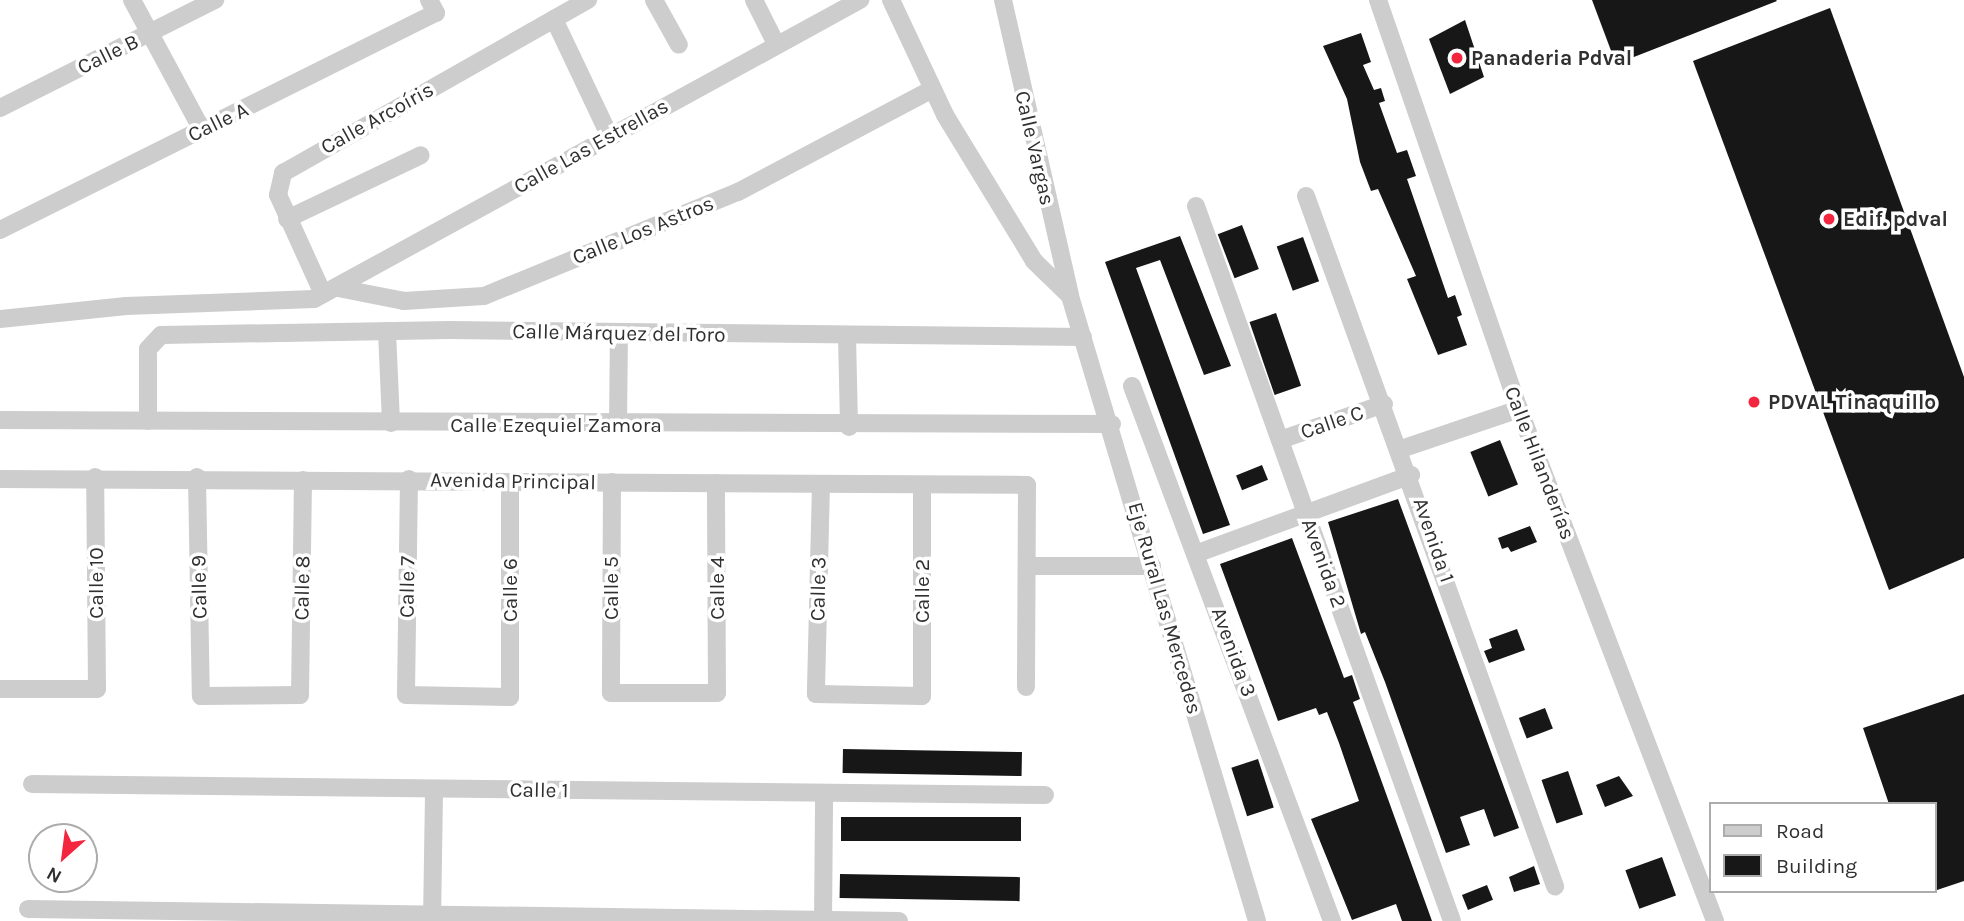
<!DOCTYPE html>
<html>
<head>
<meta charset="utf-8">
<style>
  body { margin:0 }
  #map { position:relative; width:1964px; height:921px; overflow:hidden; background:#fff; font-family:Karla,sans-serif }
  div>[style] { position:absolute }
  .building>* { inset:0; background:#171717; transform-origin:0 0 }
  .street>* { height:18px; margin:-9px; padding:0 9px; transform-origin:9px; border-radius:9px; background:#cdcdcd }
  .dots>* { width:19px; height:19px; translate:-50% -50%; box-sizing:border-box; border:4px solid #fff; border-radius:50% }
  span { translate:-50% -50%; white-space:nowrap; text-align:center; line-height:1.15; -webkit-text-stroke:7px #fff; paint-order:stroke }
  .street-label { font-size:21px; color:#303030 }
  .poi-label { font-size:21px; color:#303030; font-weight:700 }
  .left { translate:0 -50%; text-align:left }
  .legend { position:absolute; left:1709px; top:802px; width:228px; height:91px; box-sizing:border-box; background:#fff; border:2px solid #acacac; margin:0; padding:9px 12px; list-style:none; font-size:21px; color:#303030 }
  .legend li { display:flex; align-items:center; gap:14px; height:35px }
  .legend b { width:35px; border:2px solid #acacac }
  .north { position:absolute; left:28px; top:823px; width:70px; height:70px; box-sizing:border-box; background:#fff; border:2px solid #acacac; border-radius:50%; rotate:208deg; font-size:19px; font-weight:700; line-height:28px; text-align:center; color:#303030 }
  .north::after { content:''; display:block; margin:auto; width:24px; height:32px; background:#f4253e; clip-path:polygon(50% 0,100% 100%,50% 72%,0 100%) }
</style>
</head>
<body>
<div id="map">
  <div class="building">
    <div style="clip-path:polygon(1592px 0,1776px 0,1777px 1px,1616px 64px)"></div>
    <div style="clip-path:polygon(1830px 8px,1964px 377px,1964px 558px,1889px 590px,1693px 61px)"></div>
    <div style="clip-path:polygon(1465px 20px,1484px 77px,1450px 94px,1429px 39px)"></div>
    <div style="clip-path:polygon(1361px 33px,1371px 62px,1363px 65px,1374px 90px,1381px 88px,1385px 101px,1379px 103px,1397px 153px,1407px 150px,1416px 176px,1407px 179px,1448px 298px,1455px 295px,1462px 315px,1457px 317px,1467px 345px,1438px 355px,1407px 279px,1416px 276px,1378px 189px,1371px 191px,1360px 162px,1347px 99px,1323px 46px)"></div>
    <div style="left:1242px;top:225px;width:47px;height:26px;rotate:69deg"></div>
    <div style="clip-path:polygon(1180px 236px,1231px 366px,1204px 375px,1160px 260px,1136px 268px,1230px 525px,1203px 534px,1105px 262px)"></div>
    <div style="left:1303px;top:237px;width:47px;height:28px;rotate:70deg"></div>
    <div style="left:1276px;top:313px;width:77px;height:28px;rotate:71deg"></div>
    <div style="left:1500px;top:440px;width:48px;height:32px;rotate:68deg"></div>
    <div style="left:1262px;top:465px;width:16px;height:28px;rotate:68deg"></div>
    <div style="clip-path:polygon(1398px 499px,1519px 828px,1494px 837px,1484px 809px,1460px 817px,1470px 845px,1446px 853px,1385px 682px,1365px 632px,1361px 634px,1328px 522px)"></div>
    <div style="clip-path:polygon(1530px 526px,1537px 542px,1511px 552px,1508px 547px,1502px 549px,1498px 538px)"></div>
    <div style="clip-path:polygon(1292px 538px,1344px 678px,1352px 675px,1360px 699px,1353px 702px,1432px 921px,1402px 921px,1396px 904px,1352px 920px,1311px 819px,1359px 801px,1339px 743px,1327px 712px,1319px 715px,1316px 708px,1278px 721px,1220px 564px)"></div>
    <div style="clip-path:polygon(1517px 629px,1525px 650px,1489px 663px,1484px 651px,1492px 648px,1489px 639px)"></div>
    <div style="clip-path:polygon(1964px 694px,1964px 881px,1934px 891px,1934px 804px,1889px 804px,1863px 728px)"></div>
    <div style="left:1545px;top:708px;width:22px;height:28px;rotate:69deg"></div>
    <div style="left:843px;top:749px;width:179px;height:24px;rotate:1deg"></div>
    <div style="left:1258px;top:759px;width:51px;height:28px;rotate:72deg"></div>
    <div style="left:1568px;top:771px;width:46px;height:28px;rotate:71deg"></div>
    <div style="clip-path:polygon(1619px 776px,1633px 796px,1605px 807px,1596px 785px)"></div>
    <div style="left:841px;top:817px;width:180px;height:24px"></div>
    <div style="left:1662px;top:857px;width:41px;height:39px;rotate:70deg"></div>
    <div style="clip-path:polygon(1534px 866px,1540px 884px,1514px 892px,1509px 877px)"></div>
    <div style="left:840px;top:874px;width:180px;height:24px;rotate:1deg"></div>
    <div style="left:1487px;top:885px;width:16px;height:27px;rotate:68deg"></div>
  </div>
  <div class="street">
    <div style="left:132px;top:0;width:148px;rotate:61.7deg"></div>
    <div style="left:654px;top:0;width:51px;rotate:60.9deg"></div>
    <div style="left:754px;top:0;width:49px;rotate:63.4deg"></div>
    <div style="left:891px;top:0;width:127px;rotate:64.8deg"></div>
    <div style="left:945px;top:115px;width:171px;rotate:58.6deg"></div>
    <div style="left:1034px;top:261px;width:50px;rotate:44.2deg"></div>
    <div style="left:1003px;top:0;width:303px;rotate:77.2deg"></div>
    <div style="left:1070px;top:296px;width:652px;rotate:73.34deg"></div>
    <div style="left:1378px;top:0;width:433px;rotate:71deg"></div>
    <div style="left:1519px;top:409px;width:548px;rotate:69.05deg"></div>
    <div style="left:554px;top:19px;width:128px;rotate:64.6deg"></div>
    <div style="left:0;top:108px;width:241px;rotate:-26.7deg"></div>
    <div style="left:1306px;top:196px;width:734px;rotate:70.16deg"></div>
    <div style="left:1196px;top:206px;width:759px;rotate:70.3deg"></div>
    <div style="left:287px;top:219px;width:148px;rotate:-25.5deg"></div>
    <div style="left:0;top:230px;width:487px;rotate:-26.5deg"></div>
    <div style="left:436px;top:13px;width:15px;rotate:-118deg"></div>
    <div style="left:338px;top:288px;width:67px;rotate:11.1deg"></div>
    <div style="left:404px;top:301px;width:80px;rotate:-3.6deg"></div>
    <div style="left:484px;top:296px;width:274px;rotate:-22.3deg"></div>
    <div style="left:738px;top:192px;width:218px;rotate:-27.9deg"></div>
    <div style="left:323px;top:294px;width:109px;rotate:-114.4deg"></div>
    <div style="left:278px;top:195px;width:23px;rotate:-77deg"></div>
    <div style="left:283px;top:173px;width:351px;rotate:-29.6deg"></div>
    <div style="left:0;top:319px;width:127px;rotate:-5.9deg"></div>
    <div style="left:126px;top:306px;width:188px;rotate:-2.1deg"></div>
    <div style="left:314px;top:299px;width:623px;rotate:-28.71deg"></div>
    <div style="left:387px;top:331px;width:92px;rotate:87.5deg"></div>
    <div style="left:847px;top:336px;width:91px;rotate:88.7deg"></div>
    <div style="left:1132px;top:386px;width:571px;rotate:69.5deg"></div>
    <div style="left:0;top:420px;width:1112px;rotate:0.21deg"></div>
    <div style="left:148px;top:421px;width:72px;rotate:-90deg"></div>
    <div style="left:148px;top:349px;width:19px;rotate:-47deg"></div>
    <div style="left:161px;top:335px;width:289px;rotate:-1deg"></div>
    <div style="left:450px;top:330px;width:633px;rotate:0.63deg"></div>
    <div style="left:618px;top:425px;width:92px;rotate:-89.4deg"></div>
    <div style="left:1280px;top:440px;width:110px;rotate:-19.1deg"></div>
    <div style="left:1401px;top:449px;width:125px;rotate:-18.7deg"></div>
    <div style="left:197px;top:477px;width:219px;rotate:89deg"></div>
    <div style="left:201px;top:696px;width:99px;rotate:-0.6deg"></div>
    <div style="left:300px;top:695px;width:215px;rotate:-89.2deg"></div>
    <div style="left:0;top:479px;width:1027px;rotate:0.33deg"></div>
    <div style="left:1027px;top:485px;width:202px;rotate:90.3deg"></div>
    <div style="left:409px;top:479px;width:216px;rotate:90.8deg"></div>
    <div style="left:406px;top:695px;width:104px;rotate:1.1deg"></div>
    <div style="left:510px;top:697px;width:215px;rotate:-90deg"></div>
    <div style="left:612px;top:482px;width:211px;rotate:90.3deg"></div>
    <div style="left:611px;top:693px;width:106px"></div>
    <div style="left:717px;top:693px;width:210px;rotate:-90.3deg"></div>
    <div style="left:821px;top:484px;width:210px;rotate:91.4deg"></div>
    <div style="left:816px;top:694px;width:106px;rotate:1.1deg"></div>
    <div style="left:922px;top:696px;width:210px;rotate:-90deg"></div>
    <div style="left:1198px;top:553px;width:227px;rotate:-20.1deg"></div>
    <div style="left:1027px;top:566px;width:125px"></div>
    <div style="left:0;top:689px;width:97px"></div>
    <div style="left:97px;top:689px;width:212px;rotate:-90.5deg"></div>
    <div style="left:32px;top:784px;width:1013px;rotate:0.62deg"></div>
    <div style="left:28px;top:909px;width:871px;rotate:0.79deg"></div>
    <div style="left:432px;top:921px;width:132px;rotate:-89.1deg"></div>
    <div style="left:823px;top:921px;width:127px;rotate:-89.5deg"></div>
  </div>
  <div class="dots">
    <div style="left:1457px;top:58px;background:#f4253e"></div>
    <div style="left:1829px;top:219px;background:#f4253e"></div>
    <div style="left:1754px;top:402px;background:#f4253e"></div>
  </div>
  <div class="street-label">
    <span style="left:108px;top:54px;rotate:-26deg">Calle B</span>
    <span style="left:377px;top:118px;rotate:-29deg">Calle Arcoíris</span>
    <span style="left:218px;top:122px;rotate:-26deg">Calle A</span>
    <span style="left:591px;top:146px;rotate:-29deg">Calle Las Estrellas</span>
    <span style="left:1035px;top:148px;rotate:77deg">Calle Vargas</span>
    <span style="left:643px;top:230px;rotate:-22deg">Calle Los Astros</span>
    <span style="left:619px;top:333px;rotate:1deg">Calle Márquez del Toro</span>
    <span style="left:1332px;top:422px;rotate:-19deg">Calle C</span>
    <span style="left:556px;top:425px">Calle Ezequiel Zamora</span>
    <span style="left:1540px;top:463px;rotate:69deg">Calle Hilanderías</span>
    <span style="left:513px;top:481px;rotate:1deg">Avenida Principal</span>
    <span style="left:1434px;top:540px;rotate:71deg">Avenida 1</span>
    <span style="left:1324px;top:563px;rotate:70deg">Avenida 2</span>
    <span style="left:96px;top:583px;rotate:-90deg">Calle 10</span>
    <span style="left:199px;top:587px;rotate:-91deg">Calle 9</span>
    <span style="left:407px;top:587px;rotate:-89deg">Calle 7</span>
    <span style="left:302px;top:588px;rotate:-89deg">Calle 8</span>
    <span style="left:611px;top:588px;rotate:-90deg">Calle 5</span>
    <span style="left:717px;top:588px;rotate:-90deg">Calle 4</span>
    <span style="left:818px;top:589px;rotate:-89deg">Calle 3</span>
    <span style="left:510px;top:590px;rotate:-90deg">Calle 6</span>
    <span style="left:922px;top:591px;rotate:-90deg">Calle 2</span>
    <span style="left:1165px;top:608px;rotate:74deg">Eje Rural Las Mercedes</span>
    <span style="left:1234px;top:652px;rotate:70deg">Avenida 3</span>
    <span style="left:539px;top:790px;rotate:1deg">Calle 1</span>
  </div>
  <div class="poi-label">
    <span class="left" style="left:1471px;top:58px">Panaderia Pdval</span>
    <span class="left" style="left:1843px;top:219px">Edif. pdval</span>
    <span class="left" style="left:1768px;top:402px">PDVAL Tinaquillo</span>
  </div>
  <ul class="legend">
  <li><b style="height:9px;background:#cdcdcd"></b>Road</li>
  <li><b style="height:19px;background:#171717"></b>Building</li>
  </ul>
  <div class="north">N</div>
</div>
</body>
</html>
